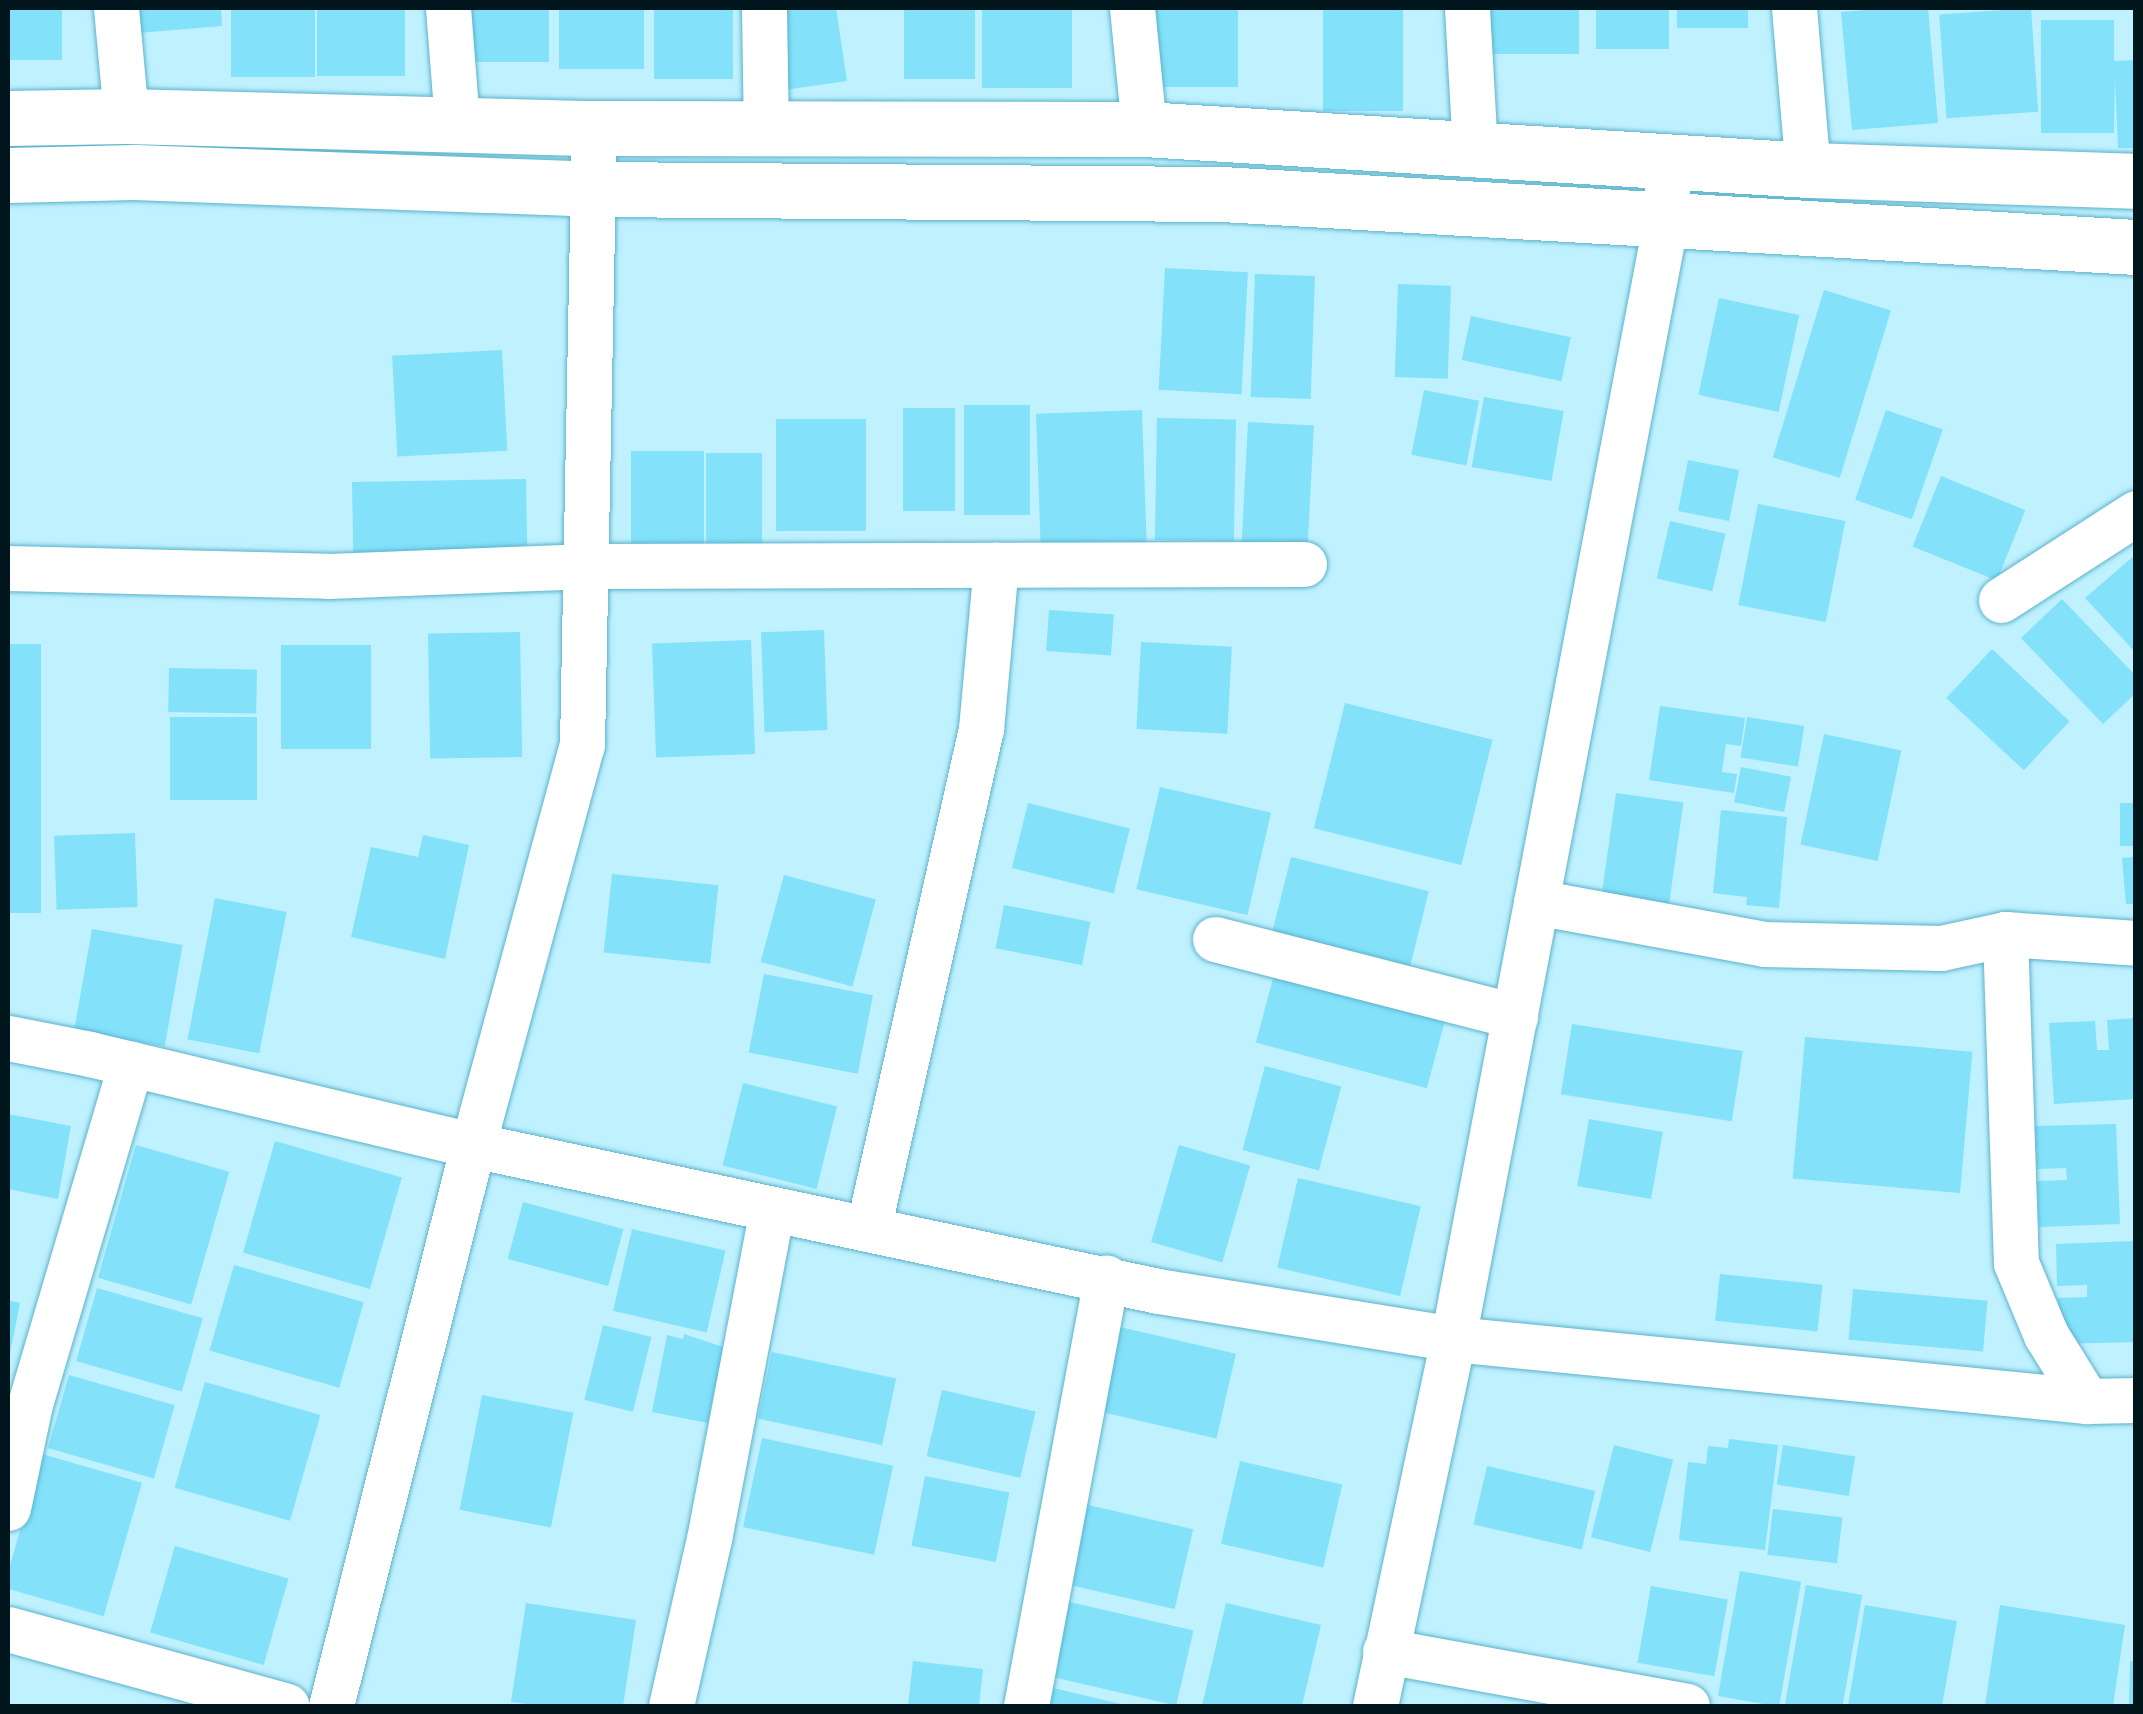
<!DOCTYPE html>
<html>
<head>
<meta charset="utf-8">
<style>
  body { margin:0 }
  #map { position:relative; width:2143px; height:1714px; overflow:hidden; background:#bff1ff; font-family:Montserrat,sans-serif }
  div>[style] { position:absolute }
  .building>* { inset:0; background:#83e1fa; transform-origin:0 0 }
  .roads { filter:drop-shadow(0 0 2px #5bb3ca) drop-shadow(0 0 2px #5bb3ca) }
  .minor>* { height:45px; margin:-22.5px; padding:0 22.5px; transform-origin:22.5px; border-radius:22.5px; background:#fff }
  .tertiary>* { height:55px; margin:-27.5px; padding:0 27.5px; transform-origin:27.5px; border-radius:27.5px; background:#fff }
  span { translate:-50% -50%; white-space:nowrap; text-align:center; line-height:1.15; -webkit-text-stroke:10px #e8f8fc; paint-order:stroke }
  .frame { position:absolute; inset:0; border:10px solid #00161d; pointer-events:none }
</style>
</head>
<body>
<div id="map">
  <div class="building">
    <div style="left:8px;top:8px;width:54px;height:52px"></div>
    <div style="clip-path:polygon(136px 8px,221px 8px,222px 26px,138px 33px)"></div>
    <div style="left:231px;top:8px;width:84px;height:69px"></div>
    <div style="left:317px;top:8px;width:88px;height:68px"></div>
    <div style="left:463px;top:8px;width:86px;height:54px"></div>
    <div style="left:559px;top:8px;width:85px;height:61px"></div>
    <div style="left:654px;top:8px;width:79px;height:71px"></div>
    <div style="clip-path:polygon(750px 8px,836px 8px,847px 81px,763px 93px)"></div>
    <div style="left:904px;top:8px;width:71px;height:71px"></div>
    <div style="left:982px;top:8px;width:90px;height:80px"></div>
    <div style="left:1154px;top:8px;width:84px;height:79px"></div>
    <div style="left:1323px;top:8px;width:80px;height:103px"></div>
    <div style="left:1489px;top:8px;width:90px;height:46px"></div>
    <div style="left:1596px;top:8px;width:73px;height:41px"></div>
    <div style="left:1677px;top:8px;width:71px;height:20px"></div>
    <div style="clip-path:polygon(1890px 8px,1928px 8px,1938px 123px,1852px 130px,1841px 12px)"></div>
    <div style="left:2031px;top:8px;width:104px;height:92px;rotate:86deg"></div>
    <div style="clip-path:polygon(2041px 20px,2114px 20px,2114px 61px,2136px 60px,2136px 148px,2118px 148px,2115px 79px,2114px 133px,2041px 133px)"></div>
    <div style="left:1165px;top:268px;width:83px;height:122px;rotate:3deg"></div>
    <div style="left:1255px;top:274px;width:60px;height:123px;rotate:2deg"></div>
    <div style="left:1398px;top:284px;width:53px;height:93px;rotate:2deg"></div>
    <div style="left:1824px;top:290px;width:70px;height:175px;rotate:17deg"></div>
    <div style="left:1719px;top:298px;width:82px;height:99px;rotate:12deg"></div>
    <div style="left:1471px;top:316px;width:102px;height:45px;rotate:12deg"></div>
    <div style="left:502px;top:350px;width:101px;height:110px;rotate:87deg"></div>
    <div style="left:1424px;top:390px;width:56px;height:66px;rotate:11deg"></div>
    <div style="left:1484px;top:397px;width:81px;height:71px;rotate:10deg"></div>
    <div style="left:964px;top:405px;width:66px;height:110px"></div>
    <div style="left:903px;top:408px;width:52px;height:103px"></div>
    <div style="left:1142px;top:410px;width:140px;height:106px;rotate:88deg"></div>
    <div style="left:1886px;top:410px;width:60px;height:95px;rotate:19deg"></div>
    <div style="left:1157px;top:418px;width:79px;height:122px;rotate:1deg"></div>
    <div style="left:776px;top:419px;width:90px;height:112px"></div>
    <div style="left:1248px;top:422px;width:66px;height:124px;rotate:3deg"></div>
    <div style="left:704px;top:451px;width:102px;height:73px;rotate:90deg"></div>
    <div style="left:706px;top:453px;width:56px;height:96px"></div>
    <div style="left:1688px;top:460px;width:52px;height:52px;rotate:11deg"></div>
    <div style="left:1941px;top:476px;width:91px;height:76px;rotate:22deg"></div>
    <div style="left:526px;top:479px;width:79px;height:174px;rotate:89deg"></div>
    <div style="left:1758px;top:504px;width:89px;height:103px;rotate:11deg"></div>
    <div style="left:1670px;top:521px;width:57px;height:59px;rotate:13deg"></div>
    <div style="clip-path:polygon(2136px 554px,2136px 653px,2085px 598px)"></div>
    <div style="clip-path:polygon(2062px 599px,2136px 676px,2136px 693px,2103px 724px,2021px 638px)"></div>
    <div style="left:1049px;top:610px;width:65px;height:41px;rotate:4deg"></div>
    <div style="left:824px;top:630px;width:100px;height:63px;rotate:88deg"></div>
    <div style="left:520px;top:632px;width:125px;height:92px;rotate:89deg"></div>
    <div style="left:751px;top:640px;width:114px;height:99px;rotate:88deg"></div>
    <div style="left:1141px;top:642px;width:91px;height:87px;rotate:3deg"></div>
    <div style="left:8px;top:644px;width:33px;height:269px"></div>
    <div style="left:281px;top:645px;width:90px;height:104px"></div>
    <div style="left:1992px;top:649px;width:106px;height:67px;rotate:43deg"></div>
    <div style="left:169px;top:668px;width:88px;height:44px;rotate:1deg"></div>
    <div style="left:1345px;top:703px;width:152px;height:129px;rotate:14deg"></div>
    <div style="clip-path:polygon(1660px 706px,1745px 718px,1741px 746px,1726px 744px,1722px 772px,1737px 774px,1734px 793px,1649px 780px)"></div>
    <div style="left:170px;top:717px;width:87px;height:83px"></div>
    <div style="left:1747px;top:717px;width:58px;height:41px;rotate:9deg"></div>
    <div style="left:1824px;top:734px;width:79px;height:113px;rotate:12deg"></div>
    <div style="left:1741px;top:767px;width:51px;height:36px;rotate:11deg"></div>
    <div style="left:1160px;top:787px;width:114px;height:105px;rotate:13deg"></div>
    <div style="left:1616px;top:793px;width:68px;height:107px;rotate:8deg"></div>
    <div style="left:1028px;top:803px;width:105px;height:67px;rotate:14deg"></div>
    <div style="left:2136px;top:803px;width:43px;height:16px;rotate:90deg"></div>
    <div style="clip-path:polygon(1721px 810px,1787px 817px,1779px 908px,1746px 905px,1747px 897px,1713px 893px)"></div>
    <div style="left:135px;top:833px;width:74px;height:81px;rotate:88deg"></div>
    <div style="clip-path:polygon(423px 835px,469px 845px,445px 959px,351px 937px,371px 847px,418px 857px)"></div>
    <div style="left:1291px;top:857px;width:142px;height:86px;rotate:14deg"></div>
    <div style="clip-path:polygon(2136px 857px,2136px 904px,2126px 904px,2122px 858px)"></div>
    <div style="left:612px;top:874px;width:107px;height:79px;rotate:6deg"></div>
    <div style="left:784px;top:875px;width:95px;height:90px;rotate:15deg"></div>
    <div style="left:215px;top:898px;width:73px;height:144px;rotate:11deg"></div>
    <div style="left:1004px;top:905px;width:88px;height:44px;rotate:11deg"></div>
    <div style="left:92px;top:929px;width:92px;height:103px;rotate:10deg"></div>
    <div style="left:1275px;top:971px;width:177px;height:74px;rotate:15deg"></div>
    <div style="left:764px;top:974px;width:111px;height:80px;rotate:11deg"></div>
    <div style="clip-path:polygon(2136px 1018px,2136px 1099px,2054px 1104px,2049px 1023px,2095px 1021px,2097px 1050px,2109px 1050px,2107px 1020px)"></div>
    <div style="left:1572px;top:1024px;width:173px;height:71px;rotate:9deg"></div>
    <div style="left:1805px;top:1037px;width:168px;height:142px;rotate:5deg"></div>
    <div style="left:1265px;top:1066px;width:79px;height:87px;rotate:15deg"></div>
    <div style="left:743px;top:1083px;width:97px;height:85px;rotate:14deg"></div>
    <div style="clip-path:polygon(8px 1114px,71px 1126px,58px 1199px,8px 1189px)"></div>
    <div style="left:1589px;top:1119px;width:75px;height:68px;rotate:10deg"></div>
    <div style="clip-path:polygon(2116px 1124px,2120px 1224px,2039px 1227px,2037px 1181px,2067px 1180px,2066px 1168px,2037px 1169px,2035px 1126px)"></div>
    <div style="left:275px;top:1141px;width:132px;height:116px;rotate:16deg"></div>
    <div style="left:136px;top:1145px;width:97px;height:138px;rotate:16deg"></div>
    <div style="left:1179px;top:1145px;width:74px;height:101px;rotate:16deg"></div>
    <div style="left:1298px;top:1178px;width:126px;height:92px;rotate:13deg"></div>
    <div style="left:523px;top:1202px;width:104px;height:59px;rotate:15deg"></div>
    <div style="left:632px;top:1229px;width:96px;height:84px;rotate:13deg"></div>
    <div style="clip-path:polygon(2136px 1241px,2136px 1342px,2059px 1344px,2058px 1298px,2087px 1297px,2087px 1285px,2057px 1286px,2056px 1244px)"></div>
    <div style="left:234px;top:1265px;width:135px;height:89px;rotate:16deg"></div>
    <div style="left:1720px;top:1274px;width:103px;height:47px;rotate:6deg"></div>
    <div style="left:97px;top:1288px;width:110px;height:76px;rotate:16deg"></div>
    <div style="left:1853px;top:1289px;width:135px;height:51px;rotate:5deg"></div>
    <div style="clip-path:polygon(8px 1300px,20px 1303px,9px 1359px,8px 1359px)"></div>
    <div style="left:603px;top:1325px;width:50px;height:77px;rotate:14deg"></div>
    <div style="left:1120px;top:1327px;width:119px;height:87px;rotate:13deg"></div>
    <div style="clip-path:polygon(684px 1334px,723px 1347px,708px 1423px,652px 1412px,667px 1335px,683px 1339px)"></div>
    <div style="left:772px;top:1352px;width:127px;height:68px;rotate:12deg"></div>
    <div style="left:69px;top:1375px;width:110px;height:76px;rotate:16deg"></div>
    <div style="left:205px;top:1382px;width:120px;height:110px;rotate:16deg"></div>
    <div style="left:942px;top:1390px;width:96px;height:68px;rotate:13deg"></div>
    <div style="left:482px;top:1395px;width:93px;height:117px;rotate:11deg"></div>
    <div style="left:762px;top:1438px;width:134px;height:91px;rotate:12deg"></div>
    <div style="clip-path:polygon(1729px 1439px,1778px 1445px,1765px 1550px,1679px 1540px,1688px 1462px,1706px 1464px,1708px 1446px,1728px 1448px)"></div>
    <div style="left:1614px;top:1445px;width:61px;height:95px;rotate:14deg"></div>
    <div style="left:1783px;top:1445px;width:73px;height:40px;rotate:9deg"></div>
    <div style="left:42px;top:1454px;width:104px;height:139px;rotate:16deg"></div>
    <div style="left:1240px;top:1461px;width:105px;height:85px;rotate:13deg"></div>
    <div style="left:1487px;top:1466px;width:111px;height:60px;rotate:13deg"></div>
    <div style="left:925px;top:1476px;width:86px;height:71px;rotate:11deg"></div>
    <div style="left:1084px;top:1504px;width:112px;height:82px;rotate:13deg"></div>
    <div style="left:1773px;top:1509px;width:70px;height:46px;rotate:7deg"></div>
    <div style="left:175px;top:1546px;width:118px;height:90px;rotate:16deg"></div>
    <div style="left:1740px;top:1571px;width:62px;height:127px;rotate:10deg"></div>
    <div style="left:1806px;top:1585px;width:57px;height:123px;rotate:10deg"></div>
    <div style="left:1651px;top:1586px;width:78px;height:78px;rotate:10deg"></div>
    <div style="left:1061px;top:1600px;width:136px;height:77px;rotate:13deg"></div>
    <div style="clip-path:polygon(526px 1603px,636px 1620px,623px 1706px,542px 1706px,511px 1702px)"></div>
    <div style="clip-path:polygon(1226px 1603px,1321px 1625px,1302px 1706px,1202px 1706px)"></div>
    <div style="clip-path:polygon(1865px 1605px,1957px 1621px,1942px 1706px,1848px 1706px)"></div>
    <div style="clip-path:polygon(2000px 1605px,2125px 1625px,2113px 1706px,1985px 1706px)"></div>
    <div style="clip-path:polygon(913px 1661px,983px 1669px,979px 1706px,908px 1706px)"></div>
    <div style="clip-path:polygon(2130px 1661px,2136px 1661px,2136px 1706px,2129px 1706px)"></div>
    <div style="clip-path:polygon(1053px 1688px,1125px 1705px,1125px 1706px,1049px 1706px)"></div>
  </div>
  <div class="roads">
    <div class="minor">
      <div style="left:116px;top:8px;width:108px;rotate:84.7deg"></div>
      <div style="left:448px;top:8px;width:114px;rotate:85.5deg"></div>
      <div style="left:764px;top:8px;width:121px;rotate:89.1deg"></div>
      <div style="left:1132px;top:8px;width:122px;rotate:84.3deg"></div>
      <div style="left:1467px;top:8px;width:141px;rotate:86.8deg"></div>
      <div style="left:1794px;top:8px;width:163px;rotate:85.1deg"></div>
      <div style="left:8px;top:568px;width:320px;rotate:1.4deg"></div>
      <div style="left:328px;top:576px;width:256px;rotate:-2.2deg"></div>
      <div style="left:584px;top:566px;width:720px;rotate:-0.16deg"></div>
      <div style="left:2001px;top:600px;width:161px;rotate:-32.8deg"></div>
      <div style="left:1536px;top:902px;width:232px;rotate:10.4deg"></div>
      <div style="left:1764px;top:944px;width:177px;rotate:1.3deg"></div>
      <div style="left:1941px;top:948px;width:66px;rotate:-12.3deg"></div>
      <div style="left:2005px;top:934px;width:131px;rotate:3.9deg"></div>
      <div style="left:2005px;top:934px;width:329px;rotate:88.1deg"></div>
      <div style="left:2016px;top:1263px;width:78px;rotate:67.4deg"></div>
      <div style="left:2046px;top:1335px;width:78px;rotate:58.2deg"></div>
      <div style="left:1215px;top:939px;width:310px;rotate:14.4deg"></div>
      <div style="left:8px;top:1038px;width:84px;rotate:11deg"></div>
      <div style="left:90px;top:1054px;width:394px;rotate:13.4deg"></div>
      <div style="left:473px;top:1145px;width:700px;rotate:12.03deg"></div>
      <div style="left:1158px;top:1291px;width:299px;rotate:9.2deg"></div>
      <div style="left:1453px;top:1339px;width:637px;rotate:5.59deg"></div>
      <div style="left:2087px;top:1401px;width:49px;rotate:-1.2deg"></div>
      <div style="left:868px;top:1229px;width:513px;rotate:-77.27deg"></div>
      <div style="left:981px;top:729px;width:165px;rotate:-84.8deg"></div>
      <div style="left:8px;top:1508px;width:106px;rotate:-78.1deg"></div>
      <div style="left:30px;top:1404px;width:355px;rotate:-73.5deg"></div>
      <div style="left:8px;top:1629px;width:289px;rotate:15.4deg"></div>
      <div style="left:1385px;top:1651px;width:307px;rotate:10.3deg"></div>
      <div style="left:331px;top:1706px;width:579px;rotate:-75.8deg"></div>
      <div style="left:473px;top:1145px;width:415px;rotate:-74.8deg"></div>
      <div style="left:582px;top:745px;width:617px;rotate:-88.89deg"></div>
      <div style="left:671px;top:1706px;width:171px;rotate:-77.2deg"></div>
      <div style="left:709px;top:1539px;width:336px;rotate:-79.2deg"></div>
      <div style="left:1026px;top:1706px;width:436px;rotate:-79.4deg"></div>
      <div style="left:1375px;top:1706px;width:375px;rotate:-78deg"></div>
      <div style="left:1453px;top:1339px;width:1140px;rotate:-79.23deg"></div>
      <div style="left:1666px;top:219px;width:30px;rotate:-88deg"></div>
    </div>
    <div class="tertiary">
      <div style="left:8px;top:118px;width:118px;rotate:-1deg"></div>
      <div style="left:126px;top:116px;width:468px;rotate:1.5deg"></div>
      <div style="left:594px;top:128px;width:550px;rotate:0.1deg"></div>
      <div style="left:1144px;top:129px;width:665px;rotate:3.53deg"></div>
      <div style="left:1808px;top:170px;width:328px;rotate:1.9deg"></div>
      <div style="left:8px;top:175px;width:126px;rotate:-1.4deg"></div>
      <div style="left:134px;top:172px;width:459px;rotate:2.1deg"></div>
      <div style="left:593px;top:189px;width:629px;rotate:0.46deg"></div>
      <div style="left:1222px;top:194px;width:916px;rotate:3.32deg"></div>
    </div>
  </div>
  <div class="frame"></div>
</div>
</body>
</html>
